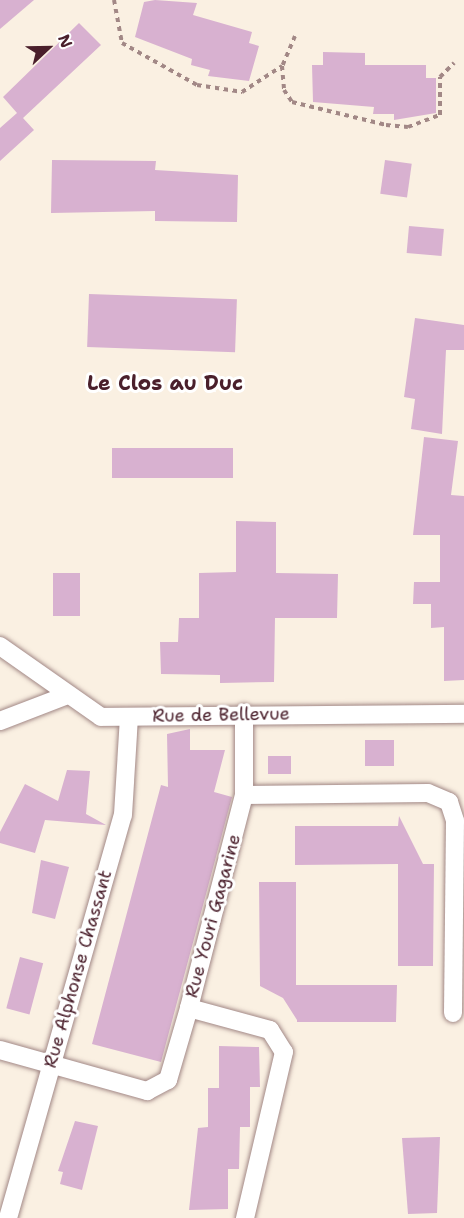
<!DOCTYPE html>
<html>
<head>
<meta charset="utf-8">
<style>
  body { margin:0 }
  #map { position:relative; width:464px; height:1218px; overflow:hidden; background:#faf0e2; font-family:"Shantell Sans",sans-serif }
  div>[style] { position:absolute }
  .building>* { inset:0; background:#d8b1d0; transform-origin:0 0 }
  .path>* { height:4px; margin-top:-2px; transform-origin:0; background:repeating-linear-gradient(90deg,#a28886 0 4.5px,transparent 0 9px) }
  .roads { filter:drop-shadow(0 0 2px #a28886) drop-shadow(0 0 2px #a28886) }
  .minor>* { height:18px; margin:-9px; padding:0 9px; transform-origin:9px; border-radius:9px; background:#fff }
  span { translate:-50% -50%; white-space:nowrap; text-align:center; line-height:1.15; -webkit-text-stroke:6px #fff; paint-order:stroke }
  .street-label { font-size:18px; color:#4a1f2b }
  .quarter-label { font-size:21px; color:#4a1f2b; font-weight:700 }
  .north { position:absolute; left:18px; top:18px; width:60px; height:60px; -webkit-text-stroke:4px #fff; paint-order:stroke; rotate:68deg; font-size:16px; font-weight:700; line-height:24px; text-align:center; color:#4a1f2b }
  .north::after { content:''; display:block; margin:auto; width:21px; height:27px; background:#4a1f2b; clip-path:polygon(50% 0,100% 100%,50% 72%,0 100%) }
</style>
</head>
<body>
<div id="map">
  <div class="building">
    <div style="clip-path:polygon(0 0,34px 0,0 29px)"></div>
    <div style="clip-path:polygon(155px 0,197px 3px,193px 15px,252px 32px,249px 43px,259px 46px,249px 81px,208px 76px,210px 70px,191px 65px,192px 59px,135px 37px,144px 2px)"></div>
    <div style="clip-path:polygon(79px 23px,101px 45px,23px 118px,34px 130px,0 161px,0 128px,17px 113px,3px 97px)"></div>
    <div style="clip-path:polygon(323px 52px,365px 53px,365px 65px,426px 65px,426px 78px,436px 78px,436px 113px,394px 120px,394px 114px,373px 114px,374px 107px,313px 102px,312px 65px,323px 65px)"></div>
    <div style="clip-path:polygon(52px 160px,156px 161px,155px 170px,238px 175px,237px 222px,155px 221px,155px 211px,51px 213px)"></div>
    <div style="left:385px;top:160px;width:27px;height:34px;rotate:8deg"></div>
    <div style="left:409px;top:226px;width:35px;height:27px;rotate:5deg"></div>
    <div style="left:89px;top:294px;width:148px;height:53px;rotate:2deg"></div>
    <div style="clip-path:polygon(415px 318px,464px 325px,464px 350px,446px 350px,442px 434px,411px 429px,415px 399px,404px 397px)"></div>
    <div style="clip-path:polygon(424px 437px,458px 441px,451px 495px,464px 496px,464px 680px,444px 681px,444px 627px,431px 628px,431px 604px,413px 604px,414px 582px,440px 582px,440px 535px,413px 535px)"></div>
    <div style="left:112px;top:448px;width:121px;height:30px"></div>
    <div style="clip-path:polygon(236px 521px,276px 522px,276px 573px,338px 574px,337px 618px,275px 618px,274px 682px,220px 683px,220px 675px,161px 674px,160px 642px,178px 642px,179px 618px,199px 618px,199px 573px,236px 572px)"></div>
    <div style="left:53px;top:573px;width:27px;height:43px"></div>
    <div style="clip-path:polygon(190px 729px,190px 750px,225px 750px,214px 792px,232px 797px,161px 1062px,92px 1044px,161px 785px,168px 787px,167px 734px)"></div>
    <div style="left:365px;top:740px;width:29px;height:26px"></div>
    <div style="left:268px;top:756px;width:23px;height:18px"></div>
    <div style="clip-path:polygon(67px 770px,90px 771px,86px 814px,106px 825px,45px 820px,35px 853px,0 843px,0 832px,25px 784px,58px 801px)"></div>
    <div style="clip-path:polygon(399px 816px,423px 864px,418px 864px,434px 864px,433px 966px,398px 966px,398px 864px,295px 865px,295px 826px,398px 826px)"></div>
    <div style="clip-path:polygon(41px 860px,69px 867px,55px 919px,32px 913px)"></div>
    <div style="clip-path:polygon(259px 882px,296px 882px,296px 985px,397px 985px,396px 1022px,297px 1022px,297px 1008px,297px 1020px,283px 998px,260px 986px)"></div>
    <div style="left:20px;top:957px;width:24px;height:53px;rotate:15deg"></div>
    <div style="clip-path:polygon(219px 1046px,259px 1047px,260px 1087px,250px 1087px,250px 1127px,240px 1127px,239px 1169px,228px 1169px,228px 1209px,189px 1210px,198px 1128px,208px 1127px,208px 1088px,219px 1088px)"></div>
    <div style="clip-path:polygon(75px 1121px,98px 1126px,82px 1190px,60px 1184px,63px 1172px,58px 1171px)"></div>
    <div style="clip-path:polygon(440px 1137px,437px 1213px,408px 1214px,402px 1138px)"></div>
  </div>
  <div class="path">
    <div style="left:114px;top:0;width:44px;rotate:79.5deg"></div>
    <div style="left:122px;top:43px;width:86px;rotate:29.2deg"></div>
    <div style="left:197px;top:85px;width:46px;rotate:8.8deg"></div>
    <div style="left:242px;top:92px;width:48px;rotate:-33deg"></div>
    <div style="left:295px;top:36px;width:33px;rotate:113deg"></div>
    <div style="left:282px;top:66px;width:24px;rotate:85deg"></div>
    <div style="left:284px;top:90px;width:14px;rotate:56deg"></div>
    <div style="left:292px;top:102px;width:97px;rotate:13.7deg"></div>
    <div style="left:386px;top:125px;width:22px;rotate:5deg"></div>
    <div style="left:408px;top:127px;width:34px;rotate:-21deg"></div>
    <div style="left:440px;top:115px;width:38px;rotate:-90deg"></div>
    <div style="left:440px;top:77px;width:20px;rotate:-45deg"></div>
  </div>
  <div class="roads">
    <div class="minor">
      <div style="left:0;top:646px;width:123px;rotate:35.1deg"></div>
      <div style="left:101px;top:717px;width:363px;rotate:-0.5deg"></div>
      <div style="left:244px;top:713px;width:82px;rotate:90deg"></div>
      <div style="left:244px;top:795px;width:220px;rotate:104.5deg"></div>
      <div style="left:189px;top:1008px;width:84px;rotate:15.2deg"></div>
      <div style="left:270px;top:1030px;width:26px;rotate:58deg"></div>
      <div style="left:284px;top:1052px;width:171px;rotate:103.2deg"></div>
      <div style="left:0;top:721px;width:70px;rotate:-21deg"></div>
      <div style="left:244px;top:795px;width:184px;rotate:-0.6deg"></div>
      <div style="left:428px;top:793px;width:23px;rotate:23deg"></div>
      <div style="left:449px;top:802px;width:20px;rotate:72deg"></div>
      <div style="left:455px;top:821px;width:192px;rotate:90.6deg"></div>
      <div style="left:0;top:1050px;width:153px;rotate:15.6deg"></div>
      <div style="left:147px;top:1091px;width:24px;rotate:-28deg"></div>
      <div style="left:168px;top:1080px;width:75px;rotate:-73.7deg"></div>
      <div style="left:8px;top:1218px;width:419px;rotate:-74.1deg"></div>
      <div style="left:123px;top:815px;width:98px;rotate:-86.5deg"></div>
    </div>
  </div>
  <div class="street-label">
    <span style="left:221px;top:715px;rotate:-1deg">Rue de Bellevue</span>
    <span style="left:213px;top:916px;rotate:-75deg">Rue Youri Gagarine</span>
    <span style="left:78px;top:969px;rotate:-74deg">Rue Alphonse Chassant</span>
  </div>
  <div class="quarter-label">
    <span style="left:165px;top:383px">Le Clos au Duc</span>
  </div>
  <div class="north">N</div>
</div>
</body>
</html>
